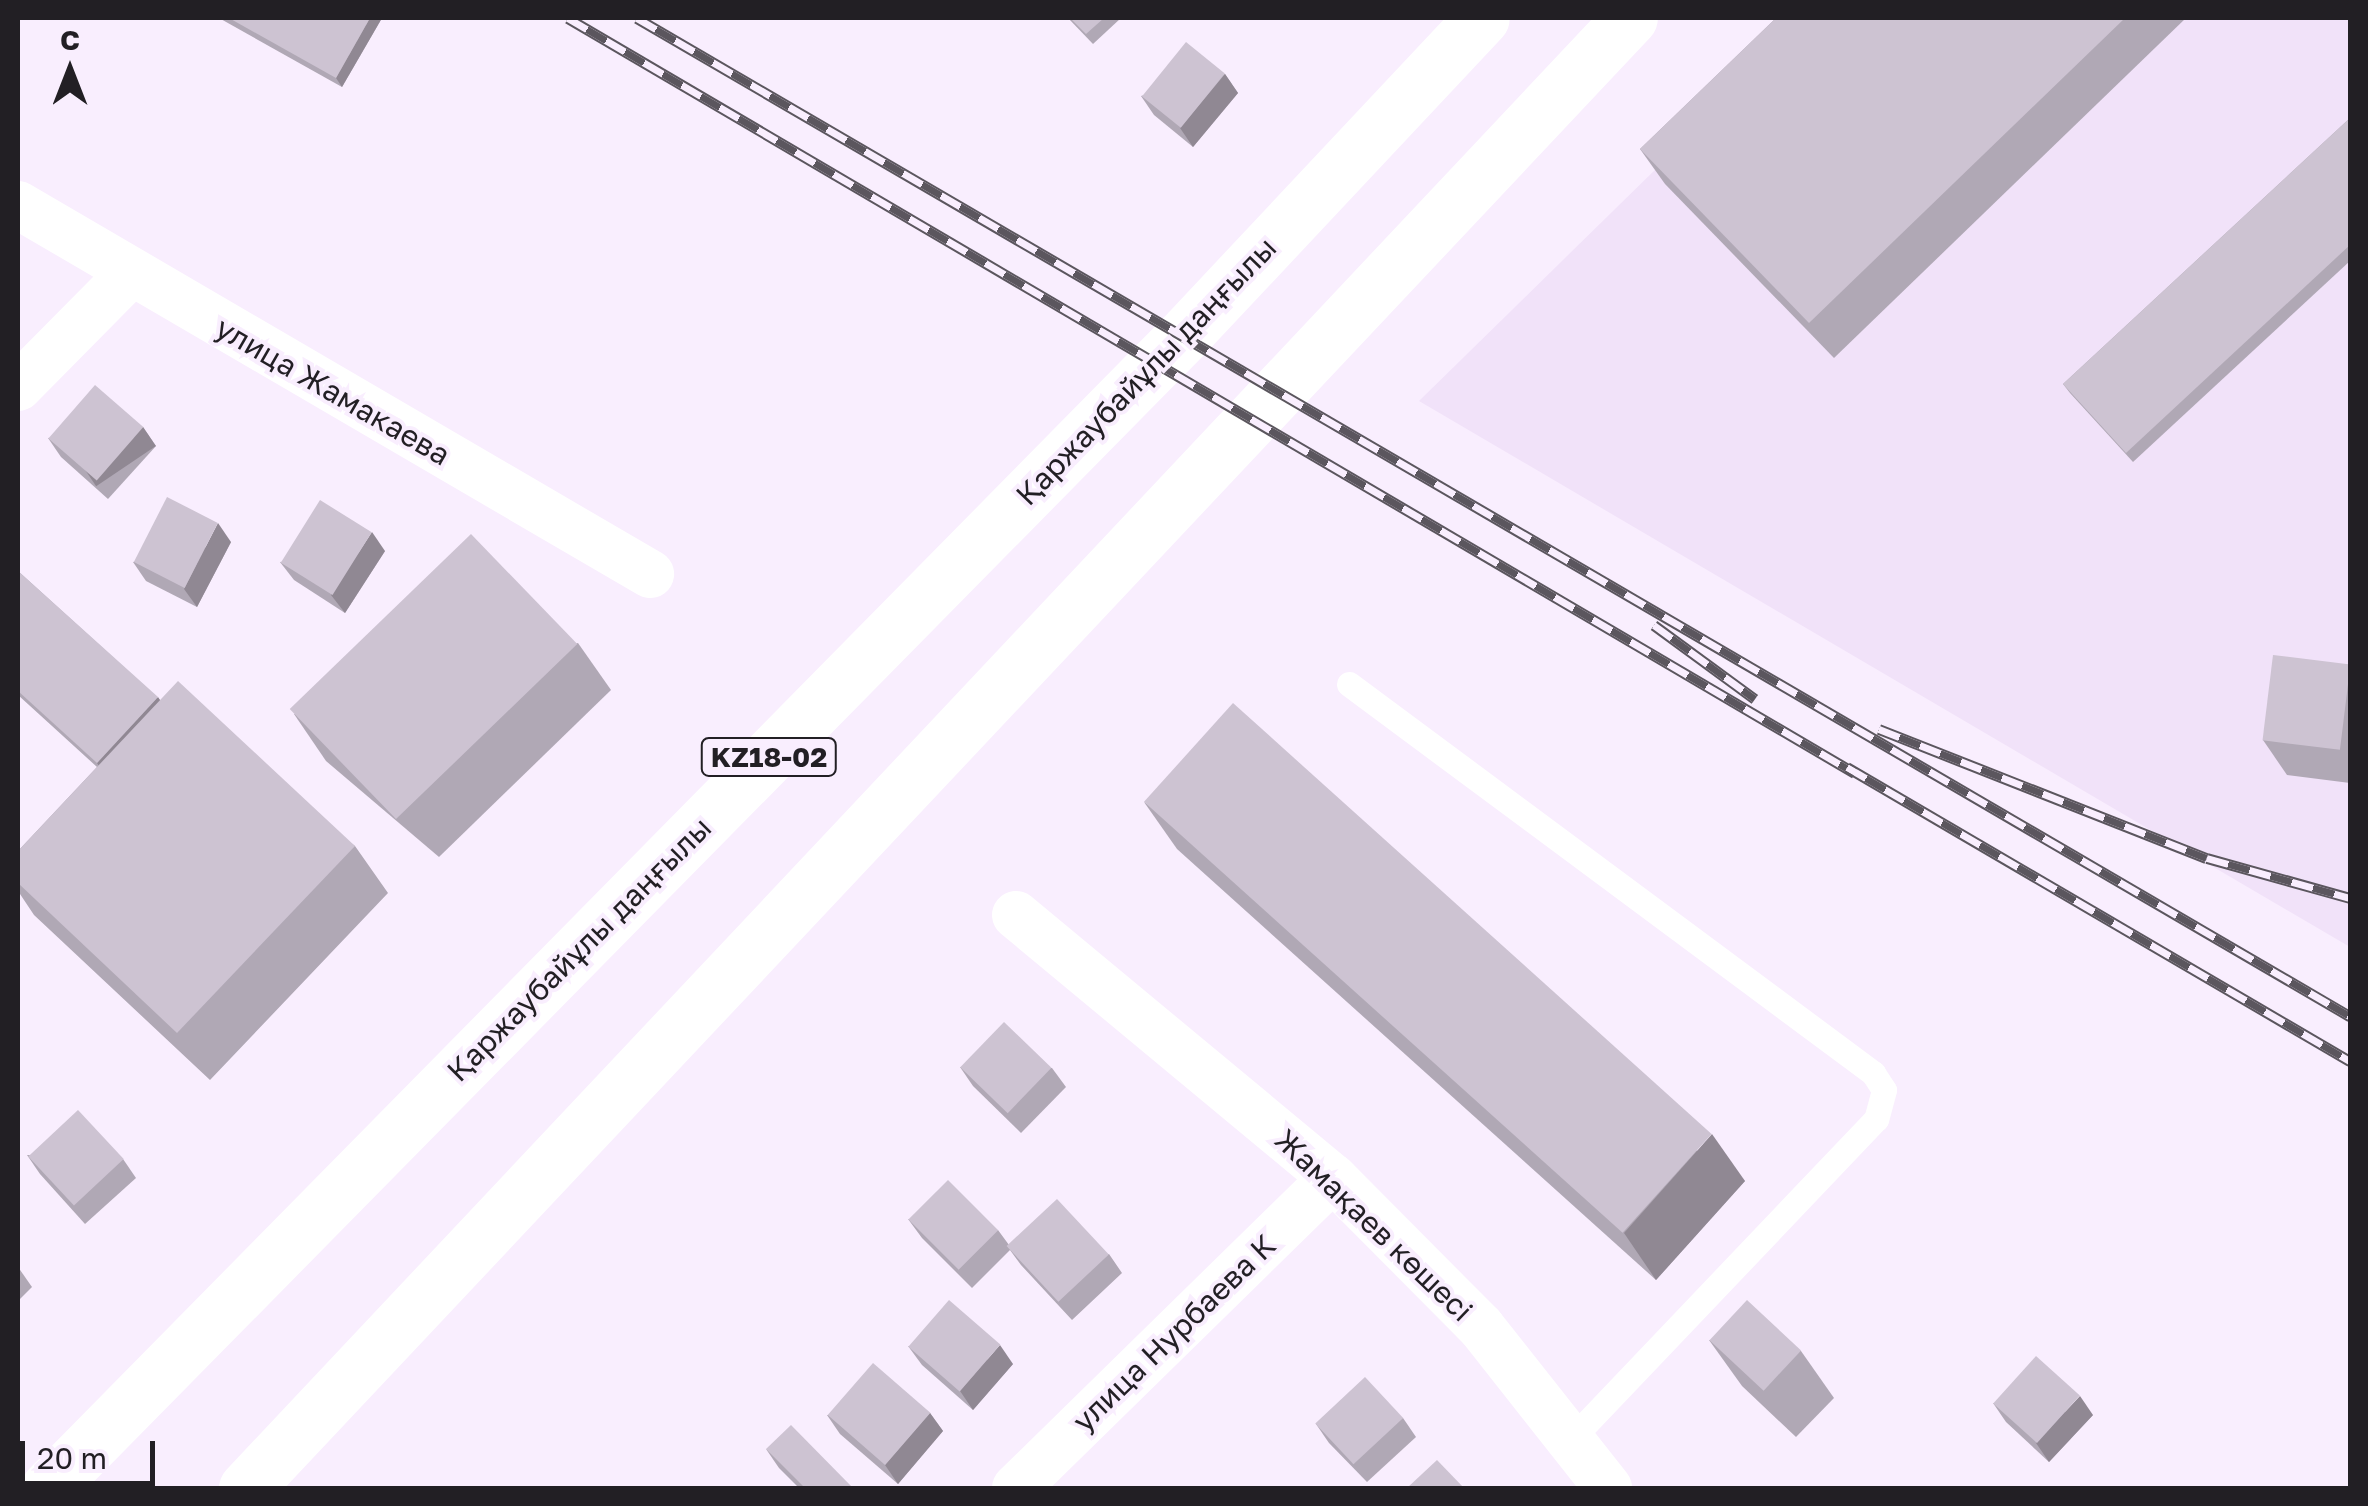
<!DOCTYPE html>
<html>
<head>
<meta charset="utf-8">
<style>
  body { margin:0 }
  #map { position:relative; width:2368px; height:1506px; overflow:hidden; background:#f9eefe; font-family:"Golos Text",sans-serif }
  div>[style] { position:absolute }
  .built>* { inset:0; background:#f1e2f9 }
  .service>* { height:25px; margin:-12.5px; padding:0 12.5px; transform-origin:12.5px; border-radius:12.5px; background:#fff }
  .minor>* { height:48px; margin:-24px; padding:0 24px; transform-origin:24px; border-radius:24px; background:#fff }
  .trunk>* { height:55px; margin:-27.5px; padding:0 27.5px; transform-origin:27.5px; border-radius:27.5px; background:#fff }
  .rail>* { height:11px; margin-top:-5.5px; transform-origin:0; background:repeating-linear-gradient(90deg,#f9eefe 0 22px,#5b565e 0 44px); box-sizing:border-box; border-block:2px solid #5b565e }
  .wall>* { inset:0; background:#b0a8b5 }
  .shaded-wall>* { inset:0; background:#908893; transform-origin:0 0 }
  .building>* { inset:0; background:#cdc3d2; transform-origin:0 0 }
  span { translate:-50% -50%; white-space:nowrap; text-align:center; line-height:1.15; -webkit-text-stroke:8px #f9eefe; paint-order:stroke }
  .shield-label span { padding:2px 8px; background:#f9eefe; border:2px solid; border-radius:8px; -webkit-text-stroke-width:0 }
  .shield-label { font-size:28px; color:#221f24; font-weight:700 }
  .street-label { font-size:30px; color:#221f24 }
  .frame { position:absolute; inset:0; border:20px solid #221f24; pointer-events:none }
  .north { position:absolute; left:20px; top:20px; width:100px; height:100px; -webkit-text-stroke:8px #f9eefe; paint-order:stroke; rotate:0deg; font-size:28px; font-weight:700; line-height:40px; text-align:center; color:#221f24 }
  .north::after { content:''; display:block; margin:auto; width:35px; height:45px; background:#221f24; clip-path:polygon(50% 0,100% 100%,50% 72%,0 100%) }
  .scale { position:absolute; left:20px; top:1441px; width:135px; height:45px; box-sizing:border-box; border:5px solid #221f24; border-top:0; padding-left:12px; font-size:30px; line-height:35px; white-space:nowrap; color:#221f24; -webkit-text-stroke:8px #f9eefe; paint-order:stroke }
</style>
</head>
<body>
<div id="map">
  <div class="built">
    <div style="clip-path:polygon(1810px 18px,2350px 18px,2350px 947px,1419px 401px)"></div>
  </div>
  <div class="service">
    <div style="left:1349px;top:684px;width:653px;rotate:36.59deg"></div>
    <div style="left:1873px;top:1073px;width:20px;rotate:57deg"></div>
    <div style="left:1884px;top:1090px;width:30px;rotate:105deg"></div>
    <div style="left:1876px;top:1119px;width:438px;rotate:133.6deg"></div>
  </div>
  <div class="minor">
    <div style="left:18px;top:205px;width:732px;rotate:30.28deg"></div>
    <div style="left:18px;top:387px;width:159px;rotate:-45.3deg"></div>
    <div style="left:1016px;top:915px;width:412px;rotate:39.7deg"></div>
    <div style="left:1333px;top:1178px;width:210px;rotate:45.2deg"></div>
    <div style="left:1481px;top:1327px;width:205px;rotate:51.7deg"></div>
    <div style="left:1016px;top:1488px;width:443px;rotate:-44.4deg"></div>
  </div>
  <div class="trunk">
    <div style="left:48px;top:1488px;width:1624px;rotate:-45.42deg"></div>
    <div style="left:1188px;top:331px;width:429px;rotate:-46.8deg"></div>
    <div style="left:246px;top:1488px;width:2019px;rotate:-46.73deg"></div>
  </div>
  <div class="rail">
    <div style="left:568px;top:18px;width:1492px;rotate:30.4deg"></div>
    <div style="left:637px;top:18px;width:1983px;rotate:30.23deg"></div>
    <div style="left:1654px;top:625px;width:125px;rotate:36.2deg"></div>
    <div style="left:1879px;top:729px;width:352px;rotate:21.5deg"></div>
    <div style="left:2207px;top:858px;width:148px;rotate:15.6deg"></div>
    <div style="left:1847px;top:767px;width:583px;rotate:30.31deg"></div>
  </div>
  <div class="wall">
    <div style="clip-path:polygon(219px 18px,382px 18px,342px 87px)"></div>
    <div style="clip-path:polygon(1068px 18px,1121px 18px,1093px 44px)"></div>
    <div style="clip-path:polygon(1776px 18px,2186px 18px,1834px 358px,1665px 184px,1640px 149px)"></div>
    <div style="clip-path:polygon(1225px 74px,1238px 93px,1193px 147px,1154px 115px,1141px 96px)"></div>
    <div style="clip-path:polygon(2350px 118px,2350px 261px,2133px 462px,2070px 393px,2063px 384px)"></div>
    <div style="clip-path:polygon(143px 427px,156px 446px,108px 499px,61px 457px,48px 438px)"></div>
    <div style="clip-path:polygon(231px 542px,197px 607px,146px 581px,133px 562px)"></div>
    <div style="clip-path:polygon(385px 551px,345px 613px,294px 580px,280px 562px)"></div>
    <div style="clip-path:polygon(18px 571px,160px 700px,355px 846px,388px 893px,210px 1080px,34px 915px,18px 891px,18px 851px,97px 767px,18px 695px)"></div>
    <div style="clip-path:polygon(578px 643px,611px 690px,439px 857px,326px 761px,294px 714px)"></div>
    <div style="clip-path:polygon(2350px 664px,2350px 783px,2287px 775px,2263px 740px)"></div>
    <div style="clip-path:polygon(1144px 802px,1745px 1181px,1656px 1280px,1177px 849px)"></div>
    <div style="clip-path:polygon(960px 1067px,1052px 1068px,1066px 1087px,1021px 1133px,973px 1086px)"></div>
    <div style="clip-path:polygon(27px 1155px,123px 1159px,136px 1178px,85px 1224px,40px 1174px)"></div>
    <div style="clip-path:polygon(908px 1219px,998px 1230px,1009px 1245px,1109px 1254px,1122px 1273px,1072px 1320px,1021px 1265px,1010px 1250px,972px 1288px,922px 1238px)"></div>
    <div style="clip-path:polygon(18px 1267px,32px 1287px,18px 1301px)"></div>
    <div style="clip-path:polygon(1709px 1340px,1801px 1351px,1834px 1398px,1796px 1437px,1742px 1386px)"></div>
    <div style="clip-path:polygon(908px 1346px,1013px 1364px,973px 1410px,922px 1365px)"></div>
    <div style="clip-path:polygon(1993px 1403px,2093px 1415px,2049px 1462px,2006px 1422px)"></div>
    <div style="clip-path:polygon(930px 1413px,943px 1431px,898px 1484px,840px 1434px,827px 1415px)"></div>
    <div style="clip-path:polygon(1403px 1418px,1416px 1437px,1367px 1482px,1329px 1443px,1316px 1424px)"></div>
    <div style="clip-path:polygon(766px 1449px,853px 1488px,799px 1488px,779px 1468px)"></div>
  </div>
  <div class="shaded-wall">
    <div style="clip-path:polygon(370px 18px,382px 18px,342px 87px,336px 78px)"></div>
    <div style="clip-path:polygon(1225px 74px,1238px 93px,1193px 147px,1180px 128px)"></div>
    <div style="left:143px;top:427px;width:23px;height:72px;rotate:56deg"></div>
    <div style="clip-path:polygon(218px 523px,231px 542px,197px 607px,184px 589px)"></div>
    <div style="clip-path:polygon(372px 532px,385px 551px,345px 613px,331px 595px)"></div>
    <div style="clip-path:polygon(158px 697px,164px 706px,104px 773px,97px 763px)"></div>
    <div style="clip-path:polygon(1712px 1134px,1745px 1181px,1656px 1280px,1624px 1233px)"></div>
    <div style="clip-path:polygon(1000px 1345px,1013px 1364px,973px 1410px,960px 1391px)"></div>
    <div style="clip-path:polygon(2080px 1396px,2093px 1415px,2049px 1462px,2036px 1443px)"></div>
    <div style="clip-path:polygon(930px 1413px,943px 1431px,898px 1484px,885px 1465px)"></div>
  </div>
  <div class="building">
    <div style="clip-path:polygon(229px 18px,370px 18px,336px 78px)"></div>
    <div style="clip-path:polygon(1070px 18px,1104px 18px,1086px 34px)"></div>
    <div style="clip-path:polygon(1776px 18px,2125px 18px,1809px 323px,1640px 149px)"></div>
    <div style="left:1186px;top:42px;width:50px;height:70px;rotate:39deg"></div>
    <div style="clip-path:polygon(2350px 118px,2350px 245px,2126px 453px,2063px 384px)"></div>
    <div style="left:95px;top:385px;width:64px;height:71px;rotate:41deg"></div>
    <div style="left:167px;top:497px;width:57px;height:73px;rotate:27deg"></div>
    <div style="left:320px;top:500px;width:61px;height:74px;rotate:32deg"></div>
    <div style="left:471px;top:534px;width:153px;height:252px;rotate:46deg"></div>
    <div style="clip-path:polygon(18px 571px,158px 697px,97px 763px,18px 691px)"></div>
    <div style="left:2273px;top:655px;width:78px;height:86px;rotate:7deg"></div>
    <div style="clip-path:polygon(178px 681px,355px 846px,177px 1033px,18px 883px,18px 851px)"></div>
    <div style="left:1233px;top:703px;width:644px;height:133px;rotate:42deg"></div>
    <div style="left:1004px;top:1022px;width:66px;height:63px;rotate:44deg"></div>
    <div style="left:78px;top:1110px;width:67px;height:68px;rotate:47deg"></div>
    <div style="left:948px;top:1180px;width:71px;height:56px;rotate:45deg"></div>
    <div style="left:1057px;top:1199px;width:76px;height:69px;rotate:47deg"></div>
    <div style="left:949px;top:1300px;width:68px;height:62px;rotate:41deg"></div>
    <div style="left:1747px;top:1300px;width:74px;height:55px;rotate:43deg"></div>
    <div style="left:2036px;top:1356px;width:59px;height:64px;rotate:42deg"></div>
    <div style="left:873px;top:1363px;width:76px;height:69px;rotate:41deg"></div>
    <div style="left:1365px;top:1377px;width:56px;height:68px;rotate:47deg"></div>
    <div style="clip-path:polygon(791px 1425px,853px 1488px,805px 1488px,766px 1449px)"></div>
    <div style="clip-path:polygon(1437px 1460px,1464px 1488px,1407px 1488px)"></div>
  </div>
  <div class="shield-label">
    <span style="left:769px;top:757px">KZ18-02</span>
  </div>
  <div class="street-label">
    <span style="left:1146px;top:371px;rotate:-46deg">Қаржаубайұлы даңғылы</span>
    <span style="left:333px;top:391px;rotate:30deg">улица Жамакаева</span>
    <span style="left:579px;top:949px;rotate:-45deg">Қаржаубайұлы даңғылы</span>
    <span style="left:1374px;top:1225px;rotate:44deg">Жамақаев көшесі</span>
    <span style="left:1174px;top:1333px;rotate:-44deg">улица Нурбаева К</span>
  </div>
  <div class="frame"></div>
  <div class="north">С</div>
  <div class="scale">20 m</div>
</div>
</body>
</html>
